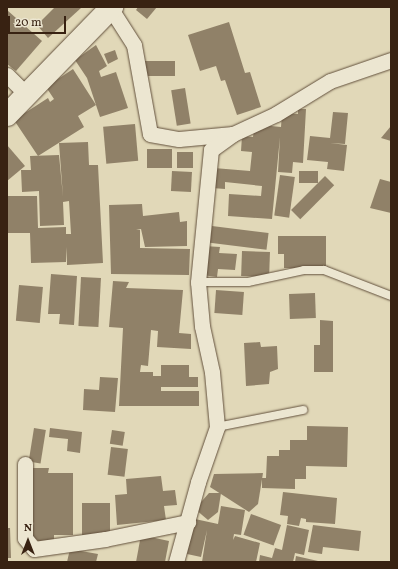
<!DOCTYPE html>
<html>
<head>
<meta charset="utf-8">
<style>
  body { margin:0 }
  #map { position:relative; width:398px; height:569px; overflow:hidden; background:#e1d8b8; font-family:Vollkorn,serif }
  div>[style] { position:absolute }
  .building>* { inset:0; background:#908168; transform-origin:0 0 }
  .roads { filter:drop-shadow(0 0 1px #62503c) drop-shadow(0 0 1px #62503c) }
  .lane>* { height:8px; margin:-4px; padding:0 4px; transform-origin:4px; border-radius:4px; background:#ece6d1 }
  .street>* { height:15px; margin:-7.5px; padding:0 7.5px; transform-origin:7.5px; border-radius:7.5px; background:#ece6d1 }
  .secondary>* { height:22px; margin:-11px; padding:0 11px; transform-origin:11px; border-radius:11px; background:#ece6d1 }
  span { translate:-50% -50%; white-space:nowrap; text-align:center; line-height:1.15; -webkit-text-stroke:3px #ece6d1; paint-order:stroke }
  .frame { position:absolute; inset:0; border:8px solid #382212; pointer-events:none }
  .north { position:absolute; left:8px; top:521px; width:40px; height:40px; -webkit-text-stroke:3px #ece6d1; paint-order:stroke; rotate:0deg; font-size:11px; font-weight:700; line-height:16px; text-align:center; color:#382212 }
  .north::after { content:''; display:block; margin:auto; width:14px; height:18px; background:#382212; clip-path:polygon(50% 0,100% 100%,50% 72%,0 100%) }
  .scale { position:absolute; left:8px; top:16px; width:58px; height:18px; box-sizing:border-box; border:2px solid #382212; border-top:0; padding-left:5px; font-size:12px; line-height:14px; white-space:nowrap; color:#382212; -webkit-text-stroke:3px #ece6d1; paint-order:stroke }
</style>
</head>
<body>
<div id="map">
  <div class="building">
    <div style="clip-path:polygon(55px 7px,81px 8px,48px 38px,37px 25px)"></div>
    <div style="clip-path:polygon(138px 7px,157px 7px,147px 19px,136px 10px)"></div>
    <div style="clip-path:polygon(7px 10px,42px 41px,16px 71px,7px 64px)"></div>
    <div style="clip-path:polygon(229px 22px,245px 73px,250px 72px,261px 107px,237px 115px,225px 80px,221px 81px,216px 66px,200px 71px,188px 35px)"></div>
    <div style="clip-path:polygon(96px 45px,107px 66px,99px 71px,101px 77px,116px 72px,128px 108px,100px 117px,87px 78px,75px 60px)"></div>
    <div style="clip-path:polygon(115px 50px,118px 59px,108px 64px,104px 54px)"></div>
    <div style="left:175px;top:61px;width:15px;height:32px;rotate:90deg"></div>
    <div style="clip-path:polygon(73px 69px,96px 105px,78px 116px,84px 127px,38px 156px,14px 120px,48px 98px,50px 102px,54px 99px,46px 87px)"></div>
    <div style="left:185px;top:88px;width:36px;height:14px;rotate:81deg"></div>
    <div style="clip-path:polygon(298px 109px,306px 109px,303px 163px,293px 162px,292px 173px,278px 172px,280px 137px,272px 219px,228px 216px,229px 194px,261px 196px,262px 186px,225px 182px,225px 189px,212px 188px,214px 168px,250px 171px,252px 152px,241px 151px,242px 136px,253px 137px,254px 129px,261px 130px,261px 125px,281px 127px,282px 113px,298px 114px)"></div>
    <div style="clip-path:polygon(333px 112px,348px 113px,345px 144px,330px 143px,347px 145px,344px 171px,327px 169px,328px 162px,307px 160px,310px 136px,330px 138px)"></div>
    <div style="left:135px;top:124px;width:37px;height:32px;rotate:85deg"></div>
    <div style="clip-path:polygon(391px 126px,391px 141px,381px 138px)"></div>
    <div style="clip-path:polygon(88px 142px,89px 165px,98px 165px,103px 263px,67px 265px,67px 247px,66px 262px,31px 263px,30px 233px,7px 233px,7px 196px,37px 196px,38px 228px,66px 227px,66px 234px,71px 234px,69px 201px,63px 202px,64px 225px,40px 226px,39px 191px,22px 192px,21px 170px,31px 170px,30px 156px,59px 155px,63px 197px,59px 143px)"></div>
    <div style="clip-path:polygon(7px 145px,25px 166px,7px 181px)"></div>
    <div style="left:172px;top:149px;width:19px;height:25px;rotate:90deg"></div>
    <div style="left:177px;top:152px;width:16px;height:16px"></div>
    <div style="left:172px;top:171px;width:20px;height:20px;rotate:3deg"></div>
    <div style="left:299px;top:171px;width:19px;height:12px"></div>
    <div style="left:280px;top:175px;width:15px;height:41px;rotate:8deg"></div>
    <div style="left:325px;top:176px;width:13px;height:48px;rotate:45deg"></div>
    <div style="clip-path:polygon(380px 179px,391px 182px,391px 213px,370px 208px)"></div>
    <div style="clip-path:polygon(142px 204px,143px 216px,179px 212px,180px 222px,187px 221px,187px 246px,145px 247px,141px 229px,136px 230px,140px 230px,140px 248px,190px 249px,189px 275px,111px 274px,109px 205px)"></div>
    <div style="left:212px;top:226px;width:57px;height:17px;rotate:7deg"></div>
    <div style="clip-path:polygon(278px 236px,326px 236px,326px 268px,284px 268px,284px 254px,278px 254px)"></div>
    <div style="clip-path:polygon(204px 246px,220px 247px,219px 253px,237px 254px,235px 270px,218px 269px,217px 277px,202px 275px)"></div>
    <div style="left:242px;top:251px;width:28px;height:25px;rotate:2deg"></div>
    <div style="clip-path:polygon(51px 274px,77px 276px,74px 325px,59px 324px,60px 314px,48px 314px)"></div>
    <div style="left:81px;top:277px;width:20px;height:49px;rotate:3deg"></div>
    <div style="clip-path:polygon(113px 281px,129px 282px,126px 288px,183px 290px,179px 333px,191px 334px,191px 349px,157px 347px,158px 331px,151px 330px,148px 366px,141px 365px,140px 372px,153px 372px,153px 376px,161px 376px,161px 365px,189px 365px,189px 377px,198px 377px,198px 387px,161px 387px,161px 391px,199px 391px,199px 406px,119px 406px,123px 328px,109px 327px)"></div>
    <div style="left:19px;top:285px;width:24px;height:36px;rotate:5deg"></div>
    <div style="left:216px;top:290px;width:28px;height:23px;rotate:4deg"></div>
    <div style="left:315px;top:293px;width:25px;height:26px;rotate:88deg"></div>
    <div style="clip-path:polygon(320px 320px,333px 321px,333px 372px,314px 372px,314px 345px,320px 345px)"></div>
    <div style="clip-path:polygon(260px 342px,261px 347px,277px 346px,278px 369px,270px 372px,269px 384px,246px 386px,244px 343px)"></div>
    <div style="clip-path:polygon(100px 377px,118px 378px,115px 412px,83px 410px,84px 389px,99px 390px)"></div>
    <div style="clip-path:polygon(307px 426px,348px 427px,347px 467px,306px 466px,306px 479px,295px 479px,295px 489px,262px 488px,262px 478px,266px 478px,267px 456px,279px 456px,279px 450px,290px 450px,290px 440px,307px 440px)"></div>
    <div style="left:34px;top:428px;width:12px;height:34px;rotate:9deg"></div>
    <div style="clip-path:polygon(50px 428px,82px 432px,80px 453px,67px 451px,68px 439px,49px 437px)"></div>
    <div style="left:112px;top:430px;width:13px;height:14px;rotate:9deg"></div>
    <div style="left:111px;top:447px;width:17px;height:28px;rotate:7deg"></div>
    <div style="clip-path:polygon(31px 468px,49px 468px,48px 473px,73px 473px,73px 535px,54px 535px,54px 542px,40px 542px,32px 536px)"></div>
    <div style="clip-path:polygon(263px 473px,258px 504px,249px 512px,210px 487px,214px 474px)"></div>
    <div style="clip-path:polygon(161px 476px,163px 491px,175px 490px,177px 505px,164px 506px,166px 520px,117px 525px,115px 495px,127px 494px,126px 479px)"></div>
    <div style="clip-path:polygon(283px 492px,337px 498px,335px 524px,306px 522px,306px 519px,301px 518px,299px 526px,287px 524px,288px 516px,280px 515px)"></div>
    <div style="clip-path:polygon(209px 493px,221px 493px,218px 512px,208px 520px,195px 509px)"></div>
    <div style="left:82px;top:503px;width:28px;height:33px"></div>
    <div style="clip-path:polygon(221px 506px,245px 510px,241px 535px,234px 534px,233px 540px,235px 536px,260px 543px,256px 562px,202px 562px,207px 530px,201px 557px,187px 554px,195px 519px,218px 524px)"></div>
    <div style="left:251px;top:514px;width:32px;height:22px;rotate:20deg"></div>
    <div style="clip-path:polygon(287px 525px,309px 530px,304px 555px,295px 553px,293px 562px,259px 562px,260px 555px,272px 558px,275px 548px,282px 550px)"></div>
    <div style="clip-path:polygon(313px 525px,361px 531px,359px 551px,323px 547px,322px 554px,308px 552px)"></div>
    <div style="clip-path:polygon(7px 528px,10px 528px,11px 558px,7px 558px)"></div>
    <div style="clip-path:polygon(141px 535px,169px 541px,165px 562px,136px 562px)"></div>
    <div style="clip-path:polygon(70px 549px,98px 554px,96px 562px,67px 562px)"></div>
    <div style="clip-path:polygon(296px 556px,318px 561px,318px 562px,295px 562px)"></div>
  </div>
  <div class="roads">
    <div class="lane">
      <div style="left:198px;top:282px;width:50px"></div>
      <div style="left:248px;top:282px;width:57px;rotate:-12.1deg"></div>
      <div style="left:304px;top:270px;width:20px"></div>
      <div style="left:324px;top:270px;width:72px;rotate:21.2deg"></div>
      <div style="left:217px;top:427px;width:88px;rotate:-11.2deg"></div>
    </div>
    <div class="street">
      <div style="left:111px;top:9px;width:43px;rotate:57.4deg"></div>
      <div style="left:134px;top:45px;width:90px;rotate:79.8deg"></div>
      <div style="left:150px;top:134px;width:29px;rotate:10deg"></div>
      <div style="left:179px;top:139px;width:54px;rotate:-5.3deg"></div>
      <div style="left:7px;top:75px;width:28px;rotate:45deg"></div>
      <div style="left:25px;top:464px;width:74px;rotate:90deg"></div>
      <div style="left:25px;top:538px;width:14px;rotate:51deg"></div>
      <div style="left:34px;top:549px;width:72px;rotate:-8deg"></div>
      <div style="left:105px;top:539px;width:85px;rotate:-11.6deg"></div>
      <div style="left:176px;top:562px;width:83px;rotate:-74.6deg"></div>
      <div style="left:198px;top:482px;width:58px;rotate:-70.9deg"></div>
      <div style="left:217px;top:427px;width:55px;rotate:-95.2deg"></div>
      <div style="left:212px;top:372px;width:47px;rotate:-102.3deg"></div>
      <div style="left:202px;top:326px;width:44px;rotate:-95.2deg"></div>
      <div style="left:198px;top:282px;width:133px;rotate:-84.4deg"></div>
      <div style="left:211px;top:150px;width:27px;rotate:-36deg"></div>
      <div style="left:233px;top:134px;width:47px;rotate:-24.9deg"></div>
      <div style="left:276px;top:114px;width:63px;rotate:-31.4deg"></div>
      <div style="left:330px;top:81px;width:65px;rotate:-19deg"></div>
    </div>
    <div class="secondary">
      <div style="left:7px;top:115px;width:151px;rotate:-45.8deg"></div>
    </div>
  </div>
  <div class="frame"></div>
  <div class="north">N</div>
  <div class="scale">20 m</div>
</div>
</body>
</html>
